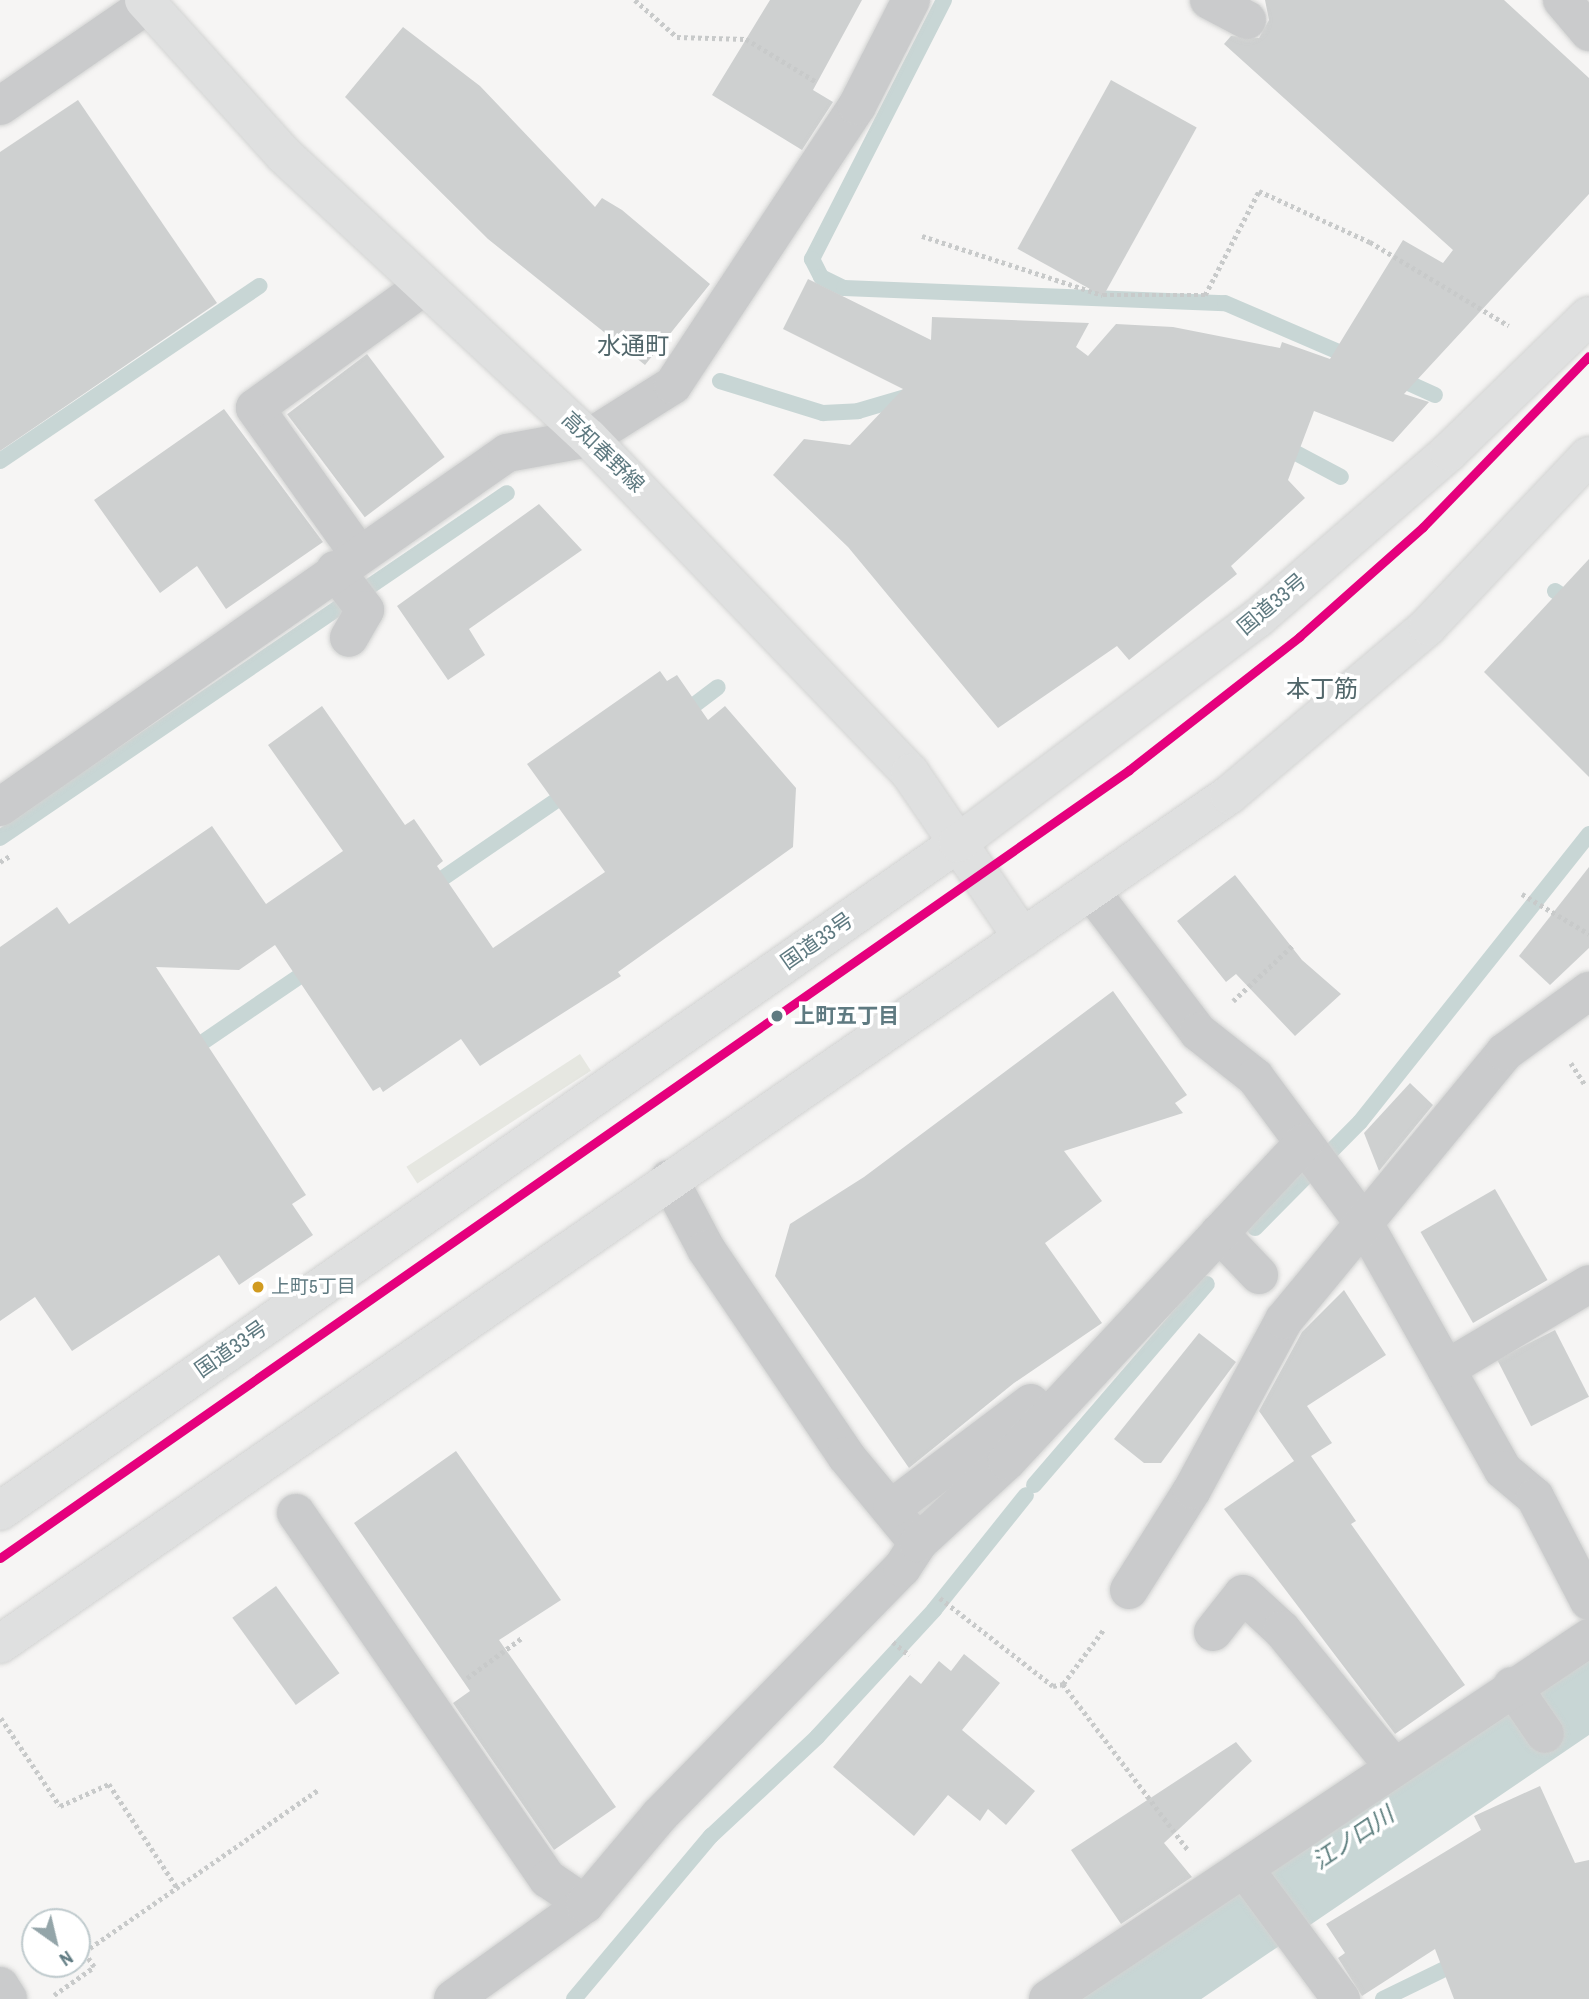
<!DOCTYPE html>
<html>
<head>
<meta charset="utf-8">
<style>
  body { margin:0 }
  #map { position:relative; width:1589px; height:1999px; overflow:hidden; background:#f6f5f4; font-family:"Archivo Narrow","Noto Sans JP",sans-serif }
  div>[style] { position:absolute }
  .green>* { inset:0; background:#e6e7e1; transform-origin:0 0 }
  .stream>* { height:16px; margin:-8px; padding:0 8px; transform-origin:8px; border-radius:8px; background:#c8d6d5 }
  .river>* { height:96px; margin:-48px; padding:0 48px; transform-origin:48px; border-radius:48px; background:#c8d6d5 }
  .building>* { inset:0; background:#ced0d0; transform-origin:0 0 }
  .path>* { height:4.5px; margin-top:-2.25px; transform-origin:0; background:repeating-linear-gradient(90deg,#c8caca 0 3.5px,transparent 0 7px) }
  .roads { filter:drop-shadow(0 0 2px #d2d3d2) drop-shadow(0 0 2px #d2d3d2) }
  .minor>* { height:38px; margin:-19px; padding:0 19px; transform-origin:19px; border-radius:19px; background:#cacbcc }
  .major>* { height:38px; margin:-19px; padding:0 19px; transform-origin:19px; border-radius:19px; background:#dfe0e0 }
  .highway>* { height:38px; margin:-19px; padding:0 19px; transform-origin:19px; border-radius:19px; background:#dfe0e0 }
  .tram-1>* { height:9px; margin:-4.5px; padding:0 4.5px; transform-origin:4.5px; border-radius:4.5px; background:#e5007d }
  .dots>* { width:19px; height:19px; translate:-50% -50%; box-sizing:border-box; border:4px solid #fff; border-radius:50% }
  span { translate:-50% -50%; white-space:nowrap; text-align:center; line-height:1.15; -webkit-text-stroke:7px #fff; paint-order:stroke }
  .bus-label { font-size:19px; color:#5f7a81 }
  .left { translate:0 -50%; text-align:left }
  .street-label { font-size:21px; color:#5f7a81 }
  .stop-label { font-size:21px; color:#5f7a81; font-weight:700 }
  .water-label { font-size:23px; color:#5a7c7c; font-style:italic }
  .quarter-label { font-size:24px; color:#52676b }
  .north { position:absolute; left:21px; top:1908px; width:70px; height:70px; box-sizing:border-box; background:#fff; border:2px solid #bfcacd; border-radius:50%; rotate:146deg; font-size:19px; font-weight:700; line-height:28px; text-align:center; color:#5f7a81 }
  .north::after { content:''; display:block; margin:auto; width:24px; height:32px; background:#94a5a9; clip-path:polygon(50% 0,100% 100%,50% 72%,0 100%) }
</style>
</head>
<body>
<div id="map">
  <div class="green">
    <div style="left:580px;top:1054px;width:20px;height:207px;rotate:57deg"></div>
  </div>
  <div class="stream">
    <div style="left:944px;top:0;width:291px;rotate:117deg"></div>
    <div style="left:812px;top:259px;width:20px;rotate:63deg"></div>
    <div style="left:821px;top:277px;width:25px;rotate:26deg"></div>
    <div style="left:844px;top:288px;width:381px;rotate:2.3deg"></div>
    <div style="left:1225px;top:303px;width:139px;rotate:23.3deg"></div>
    <div style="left:1393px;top:376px;width:46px;rotate:24.3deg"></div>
    <div style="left:720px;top:381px;width:108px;rotate:17.3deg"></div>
    <div style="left:823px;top:413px;width:35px;rotate:-3deg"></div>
    <div style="left:858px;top:411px;width:64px;rotate:-16.4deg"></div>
    <div style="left:1279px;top:444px;width:70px;rotate:28deg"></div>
    <div style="left:0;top:461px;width:313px;rotate:-34deg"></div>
    <div style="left:1555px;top:591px;width:40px;rotate:32.9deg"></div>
    <div style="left:681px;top:715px;width:46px;rotate:-37.1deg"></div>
    <div style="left:0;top:838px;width:613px;rotate:-34.23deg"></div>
    <div style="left:427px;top:889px;width:173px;rotate:-34.4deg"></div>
    <div style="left:187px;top:1053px;width:153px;rotate:-34.3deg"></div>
    <div style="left:1255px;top:1228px;width:149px;rotate:-45.3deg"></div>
    <div style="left:1360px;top:1122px;width:368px;rotate:-51.5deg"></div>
    <div style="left:1034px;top:1485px;width:265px;rotate:-49.3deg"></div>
    <div style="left:574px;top:1999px;width:213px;rotate:-50deg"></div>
    <div style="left:711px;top:1836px;width:145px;rotate:-43deg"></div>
    <div style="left:817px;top:1737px;width:173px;rotate:-47.3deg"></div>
    <div style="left:934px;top:1610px;width:147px;rotate:-51.3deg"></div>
    <div style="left:1383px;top:1999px;width:87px;rotate:-26deg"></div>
  </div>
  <div class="river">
    <div style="left:1116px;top:1999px;width:572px;rotate:-34.25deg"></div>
  </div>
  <div class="building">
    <div style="clip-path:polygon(770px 0,862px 0,813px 90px,833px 102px,802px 150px,712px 95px)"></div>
    <div style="clip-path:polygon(1265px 0,1504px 0,1589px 78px,1589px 194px,1404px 394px,1429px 402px,1393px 442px,1314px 411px,1288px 480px,1305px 498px,1231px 566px,1237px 574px,1129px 660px,1117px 646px,998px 728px,848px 547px,773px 475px,804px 439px,850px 445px,903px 389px,783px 329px,808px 279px,931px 340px,932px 317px,1089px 323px,1076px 347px,1088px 356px,1116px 324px,1173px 327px,1280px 348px,1282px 342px,1330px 359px,1403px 240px,1443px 263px,1453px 250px,1224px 44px,1231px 36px,1259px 38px,1269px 20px)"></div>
    <div style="clip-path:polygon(403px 27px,480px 86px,595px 207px,602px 198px,622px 210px,710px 284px,645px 365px,488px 239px,345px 97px)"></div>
    <div style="left:1111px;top:80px;width:98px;height:193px;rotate:29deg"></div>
    <div style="clip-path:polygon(78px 100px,217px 303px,0 451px,0 152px)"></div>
    <div style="left:367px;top:354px;width:129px;height:100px;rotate:53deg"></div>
    <div style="clip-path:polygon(224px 409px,323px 542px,226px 609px,197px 566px,160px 593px,94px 500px)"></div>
    <div style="clip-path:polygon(539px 504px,582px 550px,469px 629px,485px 655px,448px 680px,397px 606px)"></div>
    <div style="clip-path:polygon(1589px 559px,1589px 777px,1484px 672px)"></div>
    <div style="clip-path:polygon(660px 671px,667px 681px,677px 675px,708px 720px,725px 706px,796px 788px,793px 847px,618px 972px,621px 976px,480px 1066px,461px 1039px,383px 1092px,380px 1087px,373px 1091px,275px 945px,239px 970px,156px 967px,306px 1195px,292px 1204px,313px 1235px,239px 1285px,219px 1255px,72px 1351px,35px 1297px,0 1321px,0 947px,57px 907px,69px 924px,212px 826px,266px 904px,343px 851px,268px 745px,322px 706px,405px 825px,414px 819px,443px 861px,437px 866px,493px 948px,605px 872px,527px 764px)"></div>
    <div style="clip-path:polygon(1589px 867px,1589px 948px,1550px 985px,1519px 956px)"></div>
    <div style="clip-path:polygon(1235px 875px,1302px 960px,1341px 994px,1295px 1036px,1236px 974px,1226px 982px,1177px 921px)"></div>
    <div style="clip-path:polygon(1113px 991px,1187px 1095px,1175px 1103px,1183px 1113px,1064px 1151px,1102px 1201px,1045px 1243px,1102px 1323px,1014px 1383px,909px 1468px,775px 1276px,790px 1224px,864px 1177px)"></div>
    <div style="clip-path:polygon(1410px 1083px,1433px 1105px,1379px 1171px,1364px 1133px)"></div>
    <div style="left:1495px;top:1189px;width:105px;height:86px;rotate:60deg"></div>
    <div style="clip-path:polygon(1344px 1290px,1386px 1355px,1307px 1406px,1332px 1443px,1311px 1456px,1356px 1521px,1351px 1524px,1465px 1685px,1395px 1734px,1224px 1509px,1294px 1461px,1259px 1411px,1302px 1332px)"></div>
    <div style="left:1555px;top:1330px;width:75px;height:65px;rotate:63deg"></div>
    <div style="clip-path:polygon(1199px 1333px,1236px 1362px,1161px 1463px,1144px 1463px,1114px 1439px)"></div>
    <div style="clip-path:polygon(456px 1451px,561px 1600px,499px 1640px,616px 1807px,554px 1850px,453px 1703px,470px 1691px,354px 1523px)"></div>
    <div style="left:276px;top:1586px;width:108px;height:54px;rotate:54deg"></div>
    <div style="clip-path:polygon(964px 1654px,1000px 1683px,962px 1730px,1035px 1791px,1006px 1825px,988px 1809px,980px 1821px,948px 1795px,914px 1836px,833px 1767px,910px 1675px,921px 1684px,939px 1661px,951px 1671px)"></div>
    <div style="clip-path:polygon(1236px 1742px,1252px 1761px,1164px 1843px,1192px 1877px,1121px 1924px,1071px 1850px)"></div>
    <div style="clip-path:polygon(1540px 1786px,1575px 1863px,1589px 1860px,1589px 1999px,1454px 1999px,1435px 1949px,1362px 1996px,1338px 1958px,1345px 1953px,1326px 1924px,1481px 1830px,1474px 1816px)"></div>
  </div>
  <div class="path">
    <div style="left:635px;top:0;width:56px;rotate:41.4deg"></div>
    <div style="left:677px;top:37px;width:69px;rotate:1.7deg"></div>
    <div style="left:746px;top:39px;width:81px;rotate:31.3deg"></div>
    <div style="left:922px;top:236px;width:190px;rotate:18.1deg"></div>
    <div style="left:1103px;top:295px;width:102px"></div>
    <div style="left:1205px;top:295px;width:117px;rotate:-62.6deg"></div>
    <div style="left:1259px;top:191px;width:122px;rotate:24.7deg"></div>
    <div style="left:1370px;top:242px;width:162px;rotate:31.1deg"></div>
    <div style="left:0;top:862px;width:13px;rotate:-32deg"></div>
    <div style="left:1522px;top:894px;width:78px;rotate:30.8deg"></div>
    <div style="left:1233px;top:1001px;width:81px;rotate:-43deg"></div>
    <div style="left:1571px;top:1063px;width:27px;rotate:57deg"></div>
    <div style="left:940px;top:1598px;width:143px;rotate:37.9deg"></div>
    <div style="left:1053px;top:1686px;width:10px;rotate:-11deg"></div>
    <div style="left:1063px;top:1684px;width:69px;rotate:-53.3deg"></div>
    <div style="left:893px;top:1642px;width:21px;rotate:39deg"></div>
    <div style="left:467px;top:1678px;width:69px;rotate:-36.2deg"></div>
    <div style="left:1063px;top:1684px;width:208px;rotate:53deg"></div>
    <div style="left:1px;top:1718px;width:106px;rotate:56.2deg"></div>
    <div style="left:60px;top:1806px;width:54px;rotate:-24.2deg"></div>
    <div style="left:109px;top:1784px;width:126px;rotate:56.7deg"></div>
    <div style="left:54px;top:1995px;width:49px;rotate:-35deg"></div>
    <div style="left:94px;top:1967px;width:18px;rotate:-124deg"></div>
    <div style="left:84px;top:1952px;width:286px;rotate:-34.7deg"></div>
  </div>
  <div class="roads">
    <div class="minor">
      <div style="left:1209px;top:0;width:43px;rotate:27.8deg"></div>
      <div style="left:1562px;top:0;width:42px;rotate:49.8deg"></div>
      <div style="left:0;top:106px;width:178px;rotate:-34.5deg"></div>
      <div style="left:358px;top:553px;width:178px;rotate:-125.4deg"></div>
      <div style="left:255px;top:408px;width:208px;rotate:-35.8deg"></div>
      <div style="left:335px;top:570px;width:50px;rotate:53.1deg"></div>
      <div style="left:365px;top:610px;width:32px;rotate:120deg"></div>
      <div style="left:0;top:807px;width:618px;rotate:-34.92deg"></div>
      <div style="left:507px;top:453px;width:83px;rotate:-10.4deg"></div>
      <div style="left:589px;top:438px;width:99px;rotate:-32.2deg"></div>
      <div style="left:673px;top:385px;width:334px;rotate:-56.6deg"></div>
      <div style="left:857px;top:106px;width:119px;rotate:-63deg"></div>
      <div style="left:1091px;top:891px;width:177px;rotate:52.8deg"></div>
      <div style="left:1198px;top:1032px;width:73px;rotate:38.3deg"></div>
      <div style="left:1255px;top:1077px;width:184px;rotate:53.4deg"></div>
      <div style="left:1365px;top:1225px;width:281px;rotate:60.6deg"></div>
      <div style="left:1503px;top:1470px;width:42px;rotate:40.2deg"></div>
      <div style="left:1535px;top:1497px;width:117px;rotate:62.6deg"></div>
      <div style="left:669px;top:1179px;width:79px;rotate:62.1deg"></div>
      <div style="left:706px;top:1249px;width:250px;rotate:55.9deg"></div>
      <div style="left:846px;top:1456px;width:113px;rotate:50.4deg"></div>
      <div style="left:1219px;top:1233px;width:58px;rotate:46.4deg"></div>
      <div style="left:1446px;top:1369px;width:166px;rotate:-30.7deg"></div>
      <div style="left:892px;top:1508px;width:174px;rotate:-37.1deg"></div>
      <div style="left:296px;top:1513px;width:444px;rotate:55.5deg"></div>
      <div style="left:548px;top:1879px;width:45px;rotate:34deg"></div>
      <div style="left:1129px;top:1590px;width:118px;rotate:-57.8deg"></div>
      <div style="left:1192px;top:1490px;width:193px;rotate:-61.6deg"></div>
      <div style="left:1284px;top:1320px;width:347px;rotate:-50.5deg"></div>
      <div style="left:1505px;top:1052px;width:104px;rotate:-36deg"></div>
      <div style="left:1213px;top:1632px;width:48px;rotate:-51.7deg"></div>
      <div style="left:1243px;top:1594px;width:53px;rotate:42.7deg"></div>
      <div style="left:1282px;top:1630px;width:177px;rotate:50.7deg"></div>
      <div style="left:1512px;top:1686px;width:58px;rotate:55.5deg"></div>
      <div style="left:1244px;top:1868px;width:163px;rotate:53.5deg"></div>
      <div style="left:0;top:1986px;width:15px;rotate:58deg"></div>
      <div style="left:453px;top:1999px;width:163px;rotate:-35.7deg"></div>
      <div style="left:585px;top:1904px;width:115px;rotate:-49.9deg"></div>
      <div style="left:659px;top:1816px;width:347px;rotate:-45.6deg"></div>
      <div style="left:902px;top:1568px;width:30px;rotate:-57deg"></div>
      <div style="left:918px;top:1543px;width:121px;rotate:-42.7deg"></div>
      <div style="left:1007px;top:1461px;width:435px;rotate:-47deg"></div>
      <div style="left:1048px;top:1999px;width:650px;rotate:-33.71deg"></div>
    </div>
    <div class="major">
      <div style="left:144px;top:0;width:207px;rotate:47.9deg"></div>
      <div style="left:283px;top:154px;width:417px;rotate:42.9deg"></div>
      <div style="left:589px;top:438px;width:464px;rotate:46.2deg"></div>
      <div style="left:910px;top:773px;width:200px;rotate:55.6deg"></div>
    </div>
    <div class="highway">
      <div style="left:0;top:1511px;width:1168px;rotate:-34.89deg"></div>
      <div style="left:958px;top:843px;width:375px;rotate:-36.9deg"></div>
      <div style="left:1258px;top:618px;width:253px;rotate:-41deg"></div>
      <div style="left:1449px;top:452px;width:195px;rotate:-44.2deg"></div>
      <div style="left:0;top:1644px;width:1494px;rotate:-34.64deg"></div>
      <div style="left:1229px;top:795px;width:261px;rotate:-40.3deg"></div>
      <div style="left:1428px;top:626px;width:234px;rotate:-46.6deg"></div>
    </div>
  </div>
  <div class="tram-1">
    <div style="left:0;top:1558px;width:1377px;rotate:-34.91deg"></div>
    <div style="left:1129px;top:770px;width:216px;rotate:-38deg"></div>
    <div style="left:1299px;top:637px;width:166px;rotate:-41.6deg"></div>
    <div style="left:1423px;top:527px;width:238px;rotate:-45.9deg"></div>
  </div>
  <div class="dots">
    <div style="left:777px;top:1016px;background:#5f7a81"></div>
    <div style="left:258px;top:1287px;background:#d19b20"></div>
  </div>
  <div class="bus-label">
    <span class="left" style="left:271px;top:1287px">上町5丁目</span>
  </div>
  <div class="street-label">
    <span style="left:603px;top:452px;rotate:44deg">高知春野線</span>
    <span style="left:1272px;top:604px;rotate:-40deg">国道33号</span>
    <span style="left:817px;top:941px;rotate:-35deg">国道33号</span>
    <span style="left:231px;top:1349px;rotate:-35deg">国道33号</span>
  </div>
  <div class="stop-label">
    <span class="left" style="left:794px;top:1016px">上町五丁目</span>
  </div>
  <div class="water-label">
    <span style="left:1353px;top:1838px;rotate:-34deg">江ノ口川</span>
  </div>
  <div class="quarter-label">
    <span style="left:633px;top:346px">水通町</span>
    <span style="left:1322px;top:689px">本丁筋</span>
  </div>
  <div class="north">N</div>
</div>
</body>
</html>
